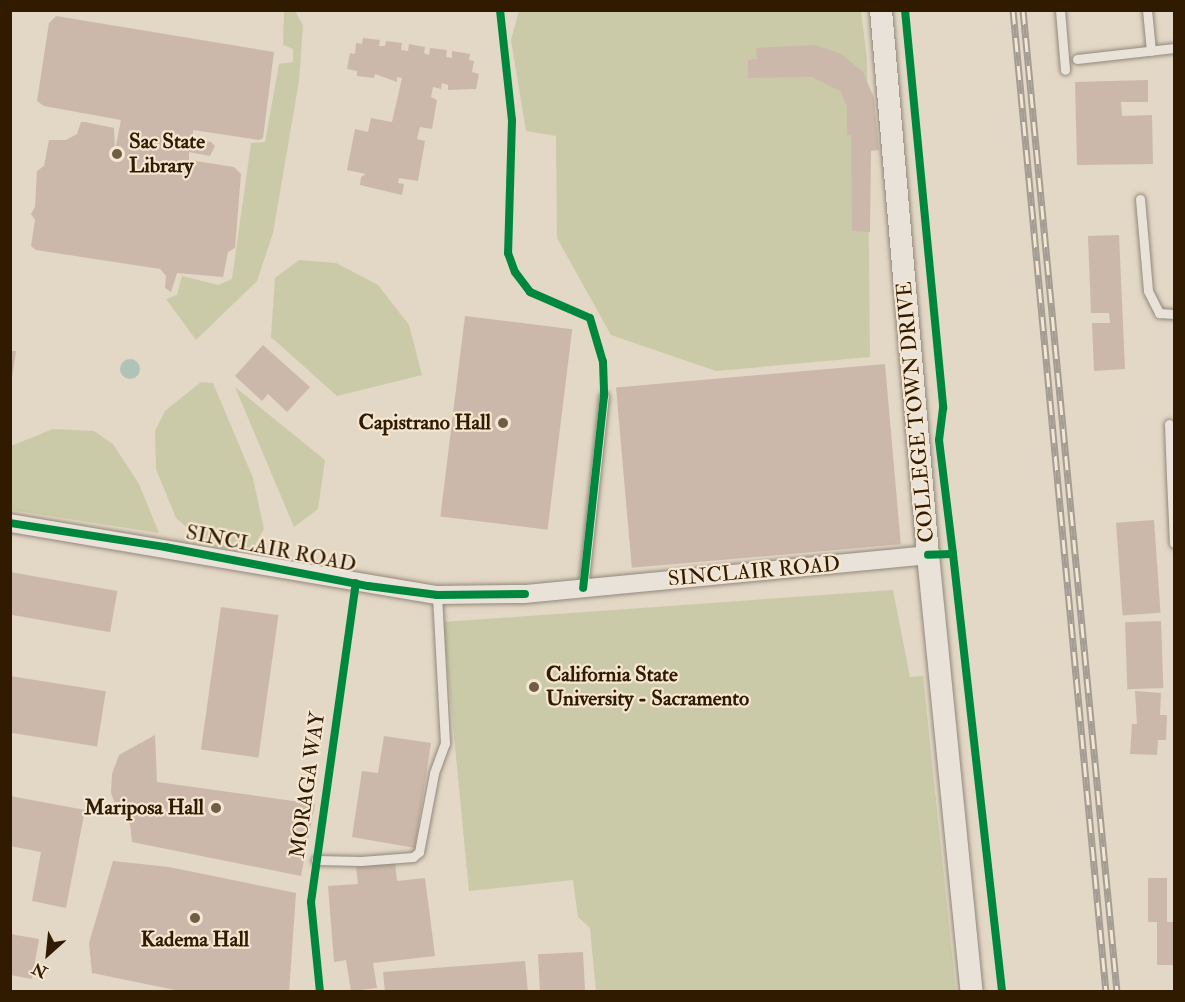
<!DOCTYPE html>
<html>
<head>
<meta charset="utf-8">
<style>
  body { margin:0 }
  #map { position:relative; width:1185px; height:1002px; overflow:hidden; background:#e3d7c5; font-family:"IM FELL Double Pica",serif }
  div>[style] { position:absolute }
  .green>* { inset:0; background:#cbcaa8 }
  .water>* { inset:0; background:#b0c3b7 }
  .round { border-radius:50% }
  .building>* { inset:0; background:#cbb8aa; transform-origin:0 0 }
  .roads { filter:drop-shadow(0 0 2px #92887b) drop-shadow(0 0 2px #92887b) }
  .service>* { height:9px; margin:-4.5px; padding:0 4.5px; transform-origin:4.5px; border-radius:4.5px; background:#e8e2d9 }
  .minor>* { height:18px; margin:-9px; padding:0 9px; transform-origin:9px; border-radius:9px; background:#e8e2d9 }
  .tertiary>* { height:22px; margin:-11px; padding:0 11px; transform-origin:11px; border-radius:11px; background:#e8e2d9 }
  .rail>* { height:7px; margin-top:-3.5px; transform-origin:0; background:repeating-linear-gradient(90deg,#f5e6d1 0 14px,#a49d93 0 28px); box-sizing:border-box; border-block:2px solid #a49d93 }
  .cycleway>* { height:8px; margin:-4px; padding:0 4px; transform-origin:4px; border-radius:4px; background:#00873e }
  .dots>* { width:16px; height:16px; translate:-50% -50%; box-sizing:border-box; border:3px solid #f5e6d1; border-radius:50% }
  span { translate:-50% -50%; white-space:nowrap; text-align:center; line-height:1.15; -webkit-text-stroke:4.5px #f5e6d1; paint-order:stroke }
  .poi-label { font-size:21px; color:#301b00; font-weight:700 }
  .left { translate:0 -50%; text-align:left }
  .right { translate:-100% -50%; text-align:right }
  .street-label { font-size:21px; color:#301b00 }
  .frame { position:absolute; inset:0; border:12px solid #301b00; pointer-events:none }
  .north { position:absolute; left:18px; top:924px; width:60px; height:60px; -webkit-text-stroke:4px #f5e6d1; paint-order:stroke; rotate:207deg; font-size:16px; font-weight:700; line-height:24px; text-align:center; color:#301b00 }
  .north::after { content:''; display:block; margin:auto; width:21px; height:27px; background:#301b00; clip-path:polygon(50% 0,100% 100%,50% 72%,0 100%) }
</style>
</head>
<body>
<div id="map">
  <div class="green">
    <div style="clip-path:polygon(284px 11px,295px 11px,303px 25px,299px 81px,273px 233px,257px 281px,196px 340px,166px 299px,177px 295px,182px 276px,218px 285px,232px 279px,251px 143px,265px 142px,279px 64px,293px 62px,293px 49px,283px 45px)"></div>
    <div style="clip-path:polygon(519px 11px,861px 11px,867px 59px,870px 357px,716px 371px,611px 335px,557px 238px,556px 136px,526px 131px,511px 40px)"></div>
    <div style="clip-path:polygon(299px 260px,336px 263px,378px 285px,409px 325px,422px 375px,337px 396px,271px 337px,275px 278px)"></div>
    <div style="clip-path:polygon(201px 382px,213px 383px,253px 478px,264px 529px,250px 554px,205px 544px,176px 518px,156px 469px,155px 431px,165px 411px)"></div>
    <div style="clip-path:polygon(235px 387px,325px 460px,318px 509px,294px 527px)"></div>
    <div style="clip-path:polygon(53px 429px,94px 431px,113px 444px,139px 484px,159px 533px,11px 510px,11px 446px)"></div>
    <div style="clip-path:polygon(893px 590px,910px 677px,923px 676px,956px 991px,596px 991px,590px 928px,578px 917px,573px 880px,469px 891px,443px 622px)"></div>
  </div>
  <div class="water">
    <div class="round" style="left:120px;top:359px;width:20px;height:20px"></div>
  </div>
  <div class="building">
    <div style="clip-path:polygon(56px 16px,274px 52px,263px 138px,259px 140px,193px 130px,193px 140px,211px 142px,215px 146px,210px 156px,189px 152px,189px 160px,234px 167px,241px 174px,235px 248px,228px 252px,223px 277px,177px 273px,171px 292px,165px 288px,166px 276px,160px 269px,36px 250px,31px 246px,35px 220px,31px 214px,35px 207px,37px 171px,44px 166px,49px 140px,66px 140px,77px 134px,81px 122px,85px 122px,114px 128px,115px 150px,121px 120px,44px 106px,37px 101px,49px 23px)"></div>
    <div style="clip-path:polygon(363px 38px,380px 40px,379px 46px,385px 46px,386px 41px,402px 43px,401px 50px,408px 51px,409px 44px,425px 47px,424px 53px,429px 55px,430px 48px,447px 50px,446px 57px,452px 58px,452px 51px,470px 54px,469px 60px,474px 61px,472px 72px,479px 74px,476px 89px,448px 90px,448px 85px,442px 83px,441px 89px,433px 87px,431px 97px,437px 100px,432px 129px,420px 127px,417px 139px,425px 141px,418px 181px,399px 178px,398px 183px,404px 184px,402px 195px,360px 185px,361px 177px,366px 174px,347px 170px,355px 129px,368px 132px,371px 118px,392px 122px,402px 78px,397px 77px,397px 82px,375px 74px,374px 78px,357px 76px,357px 71px,347px 69px,350px 53px,355px 54px,356px 43px,362px 44px)"></div>
    <div style="clip-path:polygon(815px 45px,841px 54px,863px 72px,874px 98px,879px 150px,871px 151px,870px 232px,852px 231px,851px 134px,847px 135px,847px 106px,840px 91px,812px 77px,748px 78px,748px 60px,757px 59px,756px 48px)"></div>
    <div style="clip-path:polygon(1148px 80px,1148px 102px,1121px 102px,1122px 116px,1152px 115px,1153px 164px,1077px 165px,1075px 82px)"></div>
    <div style="clip-path:polygon(1119px 235px,1125px 369px,1094px 371px,1092px 323px,1110px 323px,1109px 313px,1091px 313px,1088px 236px)"></div>
    <div style="left:465px;top:316px;width:108px;height:202px;rotate:7deg"></div>
    <div style="clip-path:polygon(263px 345px,310px 387px,287px 412px,268px 394px,262px 401px,235px 376px)"></div>
    <div style="clip-path:polygon(10px 351px,16px 351px,12px 378px,10px 378px)"></div>
    <div style="left:885px;top:364px;width:181px;height:270px;rotate:85deg"></div>
    <div style="left:1154px;top:520px;width:93px;height:38px;rotate:86deg"></div>
    <div style="left:10px;top:572px;width:109px;height:42px;rotate:10deg"></div>
    <div style="left:221px;top:607px;width:58px;height:144px;rotate:8deg"></div>
    <div style="left:1161px;top:621px;width:67px;height:36px;rotate:88deg"></div>
    <div style="left:10px;top:676px;width:97px;height:56px;rotate:9deg"></div>
    <div style="clip-path:polygon(1135px 691px,1161px 693px,1160px 715px,1167px 715px,1166px 740px,1158px 740px,1157px 755px,1130px 754px,1132px 724px,1137px 724px)"></div>
    <div style="clip-path:polygon(155px 735px,157px 782px,315px 804px,301px 876px,132px 842px,130px 824px,118px 812px,111px 793px,112px 774px,119px 755px)"></div>
    <div style="clip-path:polygon(384px 736px,431px 743px,415px 848px,352px 837px,362px 771px,378px 773px)"></div>
    <div style="clip-path:polygon(10px 796px,85px 810px,66px 908px,32px 901px,41px 852px,10px 846px)"></div>
    <div style="clip-path:polygon(113px 861px,169px 867px,296px 893px,289px 992px,185px 992px,92px 973px,89px 943px)"></div>
    <div style="clip-path:polygon(395px 862px,397px 881px,425px 878px,435px 956px,373px 963px,377px 988px,351px 991px,346px 960px,334px 962px,328px 886px,358px 884px,356px 867px)"></div>
    <div style="clip-path:polygon(1148px 878px,1167px 878px,1167px 922px,1174px 922px,1173px 965px,1157px 965px,1157px 922px,1148px 922px)"></div>
    <div style="clip-path:polygon(10px 934px,39px 939px,32px 979px,10px 975px)"></div>
    <div style="left:583px;top:952px;width:40px;height:45px;rotate:87deg"></div>
    <div style="clip-path:polygon(525px 961px,528px 992px,385px 992px,383px 972px)"></div>
  </div>
  <div class="roads">
    <div class="service">
      <div style="left:1060px;top:10px;width:60px;rotate:85.2deg"></div>
      <div style="left:1147px;top:10px;width:41px;rotate:84.4deg"></div>
      <div style="left:1077px;top:59px;width:98px;rotate:-6.5deg"></div>
      <div style="left:1140px;top:199px;width:92px;rotate:85deg"></div>
      <div style="left:1148px;top:291px;width:25px;rotate:63deg"></div>
      <div style="left:1159px;top:313px;width:15px;rotate:4deg"></div>
      <div style="left:1169px;top:424px;width:53px;rotate:87.8deg"></div>
      <div style="left:1174px;top:477px;width:3px;rotate:180deg"></div>
      <div style="left:1171px;top:477px;width:66px;rotate:87.4deg"></div>
      <div style="left:583px;top:588px;width:193px;rotate:-83.8deg"></div>
      <div style="left:316px;top:860px;width:45px;rotate:1.3deg"></div>
      <div style="left:361px;top:861px;width:52px;rotate:-4.4deg"></div>
      <div style="left:413px;top:857px;width:8px;rotate:-40deg"></div>
      <div style="left:419px;top:852px;width:80px;rotate:-79.2deg"></div>
      <div style="left:434px;top:773px;width:32px;rotate:-70deg"></div>
      <div style="left:445px;top:743px;width:148px;rotate:-93.1deg"></div>
    </div>
    <div class="minor">
      <div style="left:10px;top:523px;width:433px;rotate:9.6deg"></div>
      <div style="left:437px;top:595px;width:88px;rotate:-0.7deg"></div>
      <div style="left:525px;top:594px;width:405px;rotate:-5.5deg"></div>
    </div>
    <div class="tertiary">
      <div style="left:881px;top:10px;width:547px;rotate:85.07deg"></div>
      <div style="left:928px;top:555px;width:439px;rotate:84.3deg"></div>
    </div>
  </div>
  <div class="rail">
    <div style="left:1013px;top:10px;width:986px;rotate:84.59deg"></div>
    <div style="left:1023px;top:10px;width:986px;rotate:84.53deg"></div>
  </div>
  <div class="cycleway">
    <div style="left:500px;top:10px;width:111px;rotate:83.8deg"></div>
    <div style="left:512px;top:120px;width:133px;rotate:91.7deg"></div>
    <div style="left:508px;top:253px;width:20px;rotate:70deg"></div>
    <div style="left:515px;top:272px;width:25px;rotate:53deg"></div>
    <div style="left:530px;top:292px;width:65px;rotate:23.4deg"></div>
    <div style="left:590px;top:318px;width:46px;rotate:73.5deg"></div>
    <div style="left:603px;top:362px;width:34px;rotate:88deg"></div>
    <div style="left:604px;top:396px;width:193px;rotate:96.2deg"></div>
    <div style="left:905px;top:10px;width:400px;rotate:84.5deg"></div>
    <div style="left:943px;top:408px;width:32px;rotate:97deg"></div>
    <div style="left:939px;top:440px;width:115px;rotate:83deg"></div>
    <div style="left:953px;top:554px;width:25px;rotate:178deg"></div>
    <div style="left:10px;top:523px;width:157px;rotate:8.8deg"></div>
    <div style="left:165px;top:547px;width:207px;rotate:10.9deg"></div>
    <div style="left:368px;top:586px;width:70px;rotate:7.4deg"></div>
    <div style="left:437px;top:595px;width:88px;rotate:-0.7deg"></div>
    <div style="left:953px;top:554px;width:441px;rotate:83.6deg"></div>
    <div style="left:320px;top:992px;width:90px;rotate:-95.7deg"></div>
    <div style="left:311px;top:902px;width:322px;rotate:-82deg"></div>
  </div>
  <div class="dots">
    <div style="left:117px;top:154px;background:#6f5d45"></div>
    <div style="left:503px;top:423px;background:#6f5d45"></div>
    <div style="left:534px;top:687px;background:#6f5d45"></div>
    <div style="left:216px;top:808px;background:#6f5d45"></div>
    <div style="left:195px;top:918px;background:#6f5d45"></div>
  </div>
  <div class="poi-label">
    <span class="left" style="left:129px;top:154px">Sac State<br>Library</span>
    <span class="right" style="left:491px;top:423px">Capistrano Hall</span>
    <span class="left" style="left:546px;top:687px">California State<br>University - Sacramento</span>
    <span class="right" style="left:204px;top:808px">Mariposa Hall</span>
    <span style="left:195px;top:940px">Kadema Hall</span>
  </div>
  <div class="street-label">
    <span style="left:916px;top:412px;rotate:-95deg">COLLEGE TOWN DRIVE</span>
    <span style="left:271px;top:549px;rotate:11deg">SINCLAIR ROAD</span>
    <span style="left:754px;top:572px;rotate:-5deg">SINCLAIR ROAD</span>
    <span style="left:308px;top:785px;rotate:-82deg">MORAGA WAY</span>
  </div>
  <div class="frame"></div>
  <div class="north">N</div>
</div>
</body>
</html>
